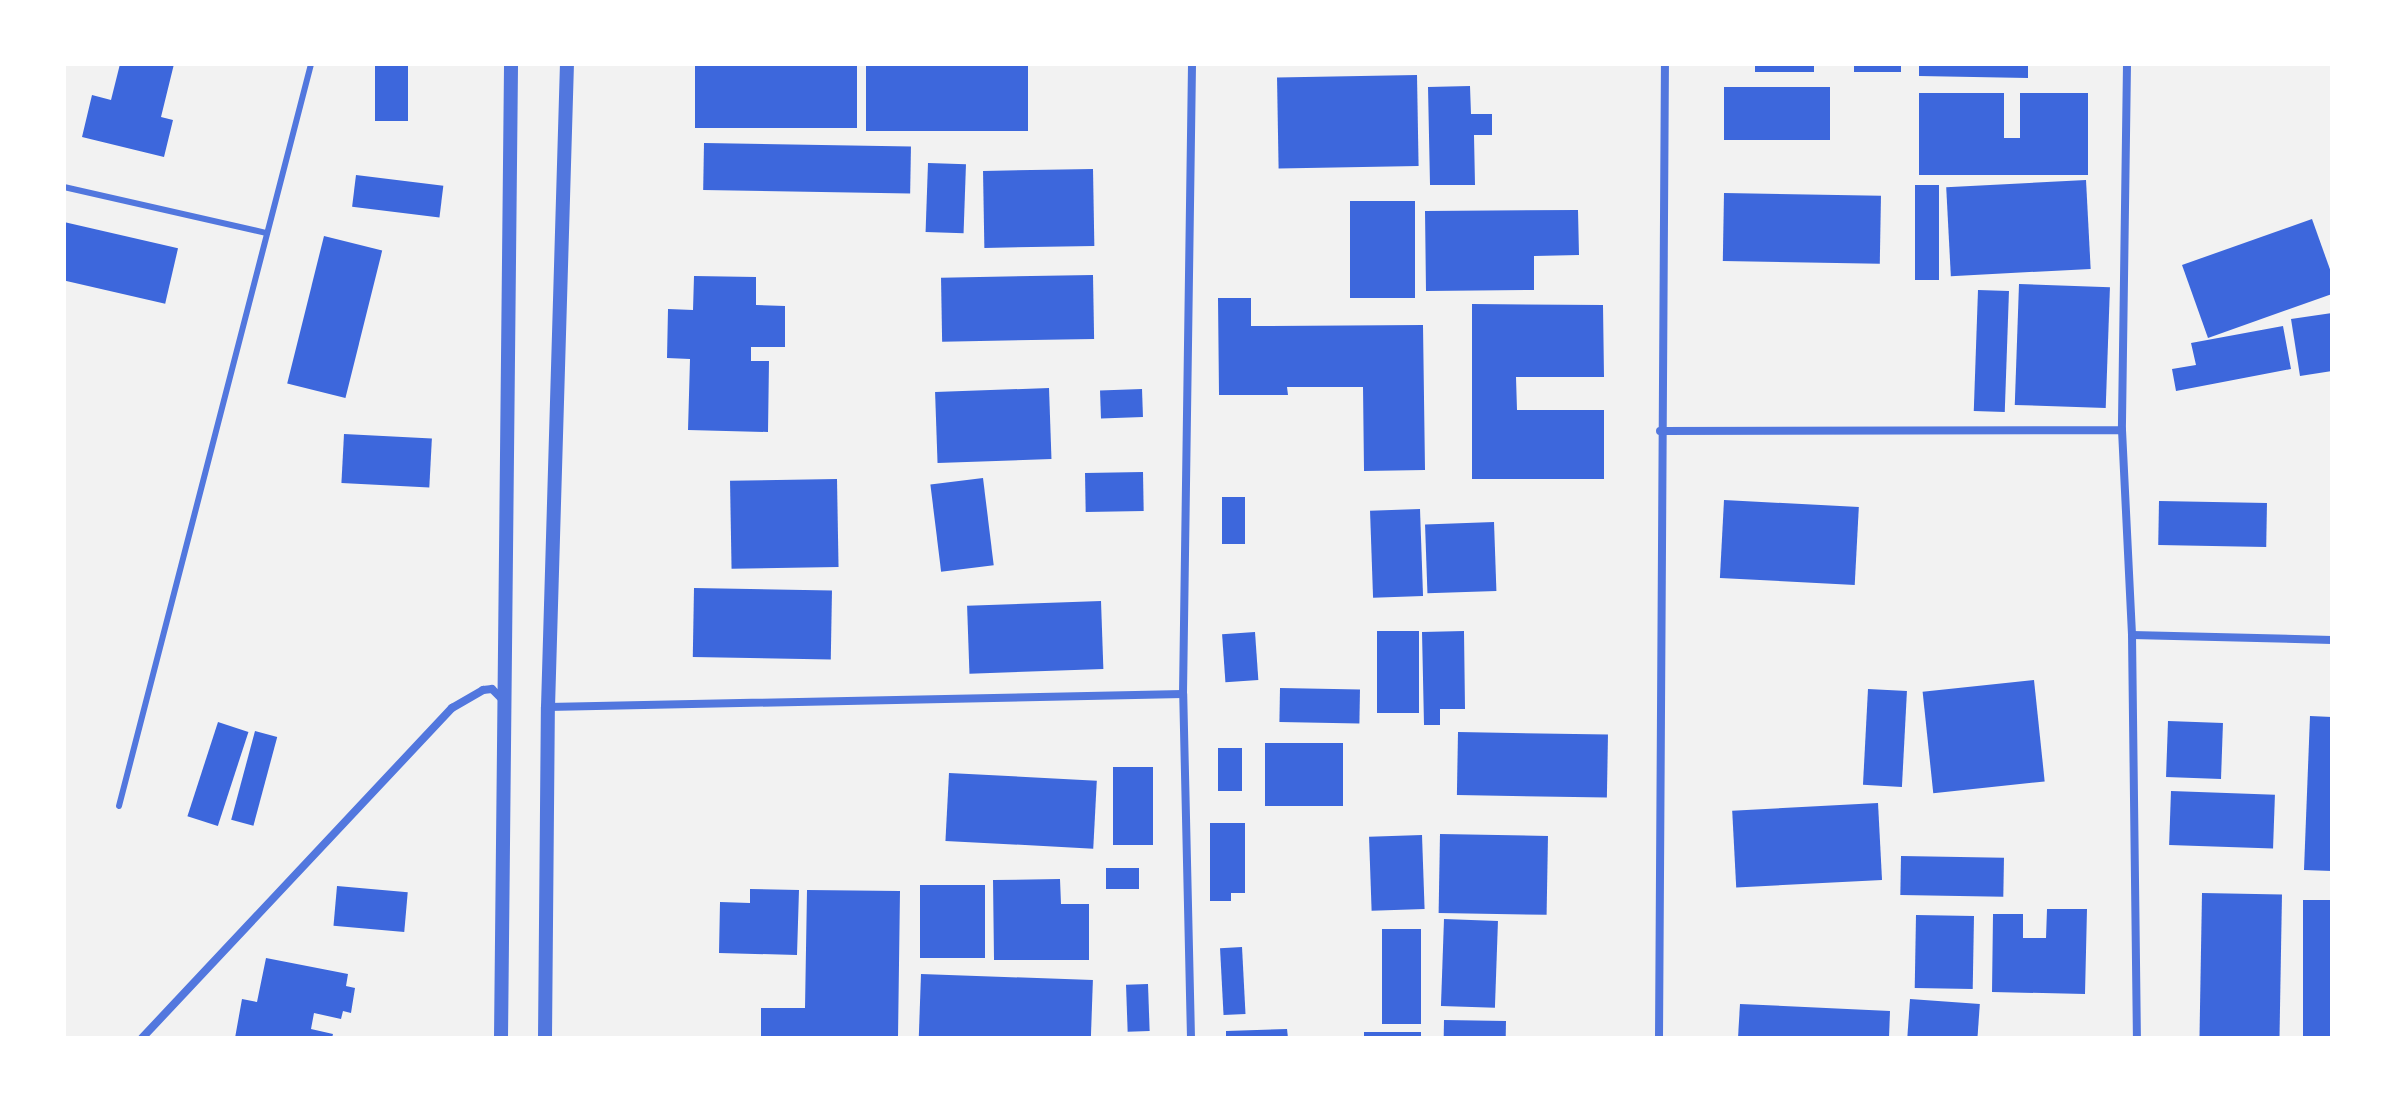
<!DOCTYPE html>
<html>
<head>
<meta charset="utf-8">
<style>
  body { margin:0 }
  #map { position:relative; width:2396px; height:1102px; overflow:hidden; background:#f2f2f2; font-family:"Exo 2",sans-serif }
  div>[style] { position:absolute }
  .building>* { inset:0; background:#3d67dc; transform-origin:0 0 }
  .service>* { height:6px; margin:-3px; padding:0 3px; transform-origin:3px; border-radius:3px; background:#5277de }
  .minor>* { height:8px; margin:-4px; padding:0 4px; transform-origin:4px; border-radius:4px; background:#5277de }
  .tertiary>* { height:14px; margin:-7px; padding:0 7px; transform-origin:7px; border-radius:7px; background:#5277de }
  span { translate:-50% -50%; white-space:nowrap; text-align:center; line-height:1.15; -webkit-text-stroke:8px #fff; paint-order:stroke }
  .frame { position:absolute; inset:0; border:66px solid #fff; pointer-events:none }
</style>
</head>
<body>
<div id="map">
  <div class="building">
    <div style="clip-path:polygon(120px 64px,174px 64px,161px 117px,173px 120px,164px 157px,82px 137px,92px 95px,111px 100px)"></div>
    <div style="left:375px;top:64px;width:33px;height:57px"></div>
    <div style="left:866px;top:64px;width:162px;height:67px"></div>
    <div style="left:1755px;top:64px;width:59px;height:8px"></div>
    <div style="left:1854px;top:64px;width:47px;height:8px"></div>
    <div style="clip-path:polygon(1919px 64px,2028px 64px,2028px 78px,1919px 76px)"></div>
    <div style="left:695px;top:66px;width:162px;height:62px"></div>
    <div style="left:1417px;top:75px;width:91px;height:140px;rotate:89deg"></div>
    <div style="clip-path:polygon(1470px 86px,1471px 114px,1492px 114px,1492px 135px,1474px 135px,1475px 185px,1430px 185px,1428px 87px)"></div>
    <div style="left:1724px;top:87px;width:106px;height:53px"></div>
    <div style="clip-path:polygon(1919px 93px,2004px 93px,2004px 138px,2020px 138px,2020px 93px,2088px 93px,2088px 175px,1919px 175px)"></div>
    <div style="left:704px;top:143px;width:207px;height:47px;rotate:1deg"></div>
    <div style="left:928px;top:163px;width:38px;height:69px;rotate:2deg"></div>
    <div style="left:1093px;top:169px;width:77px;height:110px;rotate:89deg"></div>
    <div style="left:356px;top:175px;width:88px;height:32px;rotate:7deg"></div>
    <div style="left:2086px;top:180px;width:89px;height:140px;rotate:87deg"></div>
    <div style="left:1915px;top:185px;width:24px;height:95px"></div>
    <div style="left:1724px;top:193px;width:157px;height:68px;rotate:1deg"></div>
    <div style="left:1350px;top:201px;width:65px;height:97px"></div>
    <div style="clip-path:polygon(1578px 210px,1579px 255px,1534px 256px,1534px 290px,1426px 291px,1425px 211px)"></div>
    <div style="clip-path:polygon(2312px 219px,2332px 275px,2332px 294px,2208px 338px,2182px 265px)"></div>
    <div style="left:64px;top:222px;width:117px;height:57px;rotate:13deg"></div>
    <div style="left:324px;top:236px;width:60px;height:152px;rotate:14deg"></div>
    <div style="left:1093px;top:275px;width:64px;height:152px;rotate:89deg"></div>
    <div style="clip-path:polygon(694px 276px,756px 277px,756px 305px,785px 306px,785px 347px,751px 347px,751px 361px,769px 361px,768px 432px,688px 430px,690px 359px,667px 358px,668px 309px,693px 310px)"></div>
    <div style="left:2019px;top:284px;width:91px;height:121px;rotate:2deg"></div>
    <div style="left:1978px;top:290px;width:31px;height:121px;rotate:2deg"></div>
    <div style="clip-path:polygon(1218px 298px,1251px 298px,1251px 326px,1423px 325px,1425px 470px,1364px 471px,1363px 387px,1287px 387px,1288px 395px,1219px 395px)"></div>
    <div style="clip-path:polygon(1472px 304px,1603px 305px,1604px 377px,1516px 377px,1517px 410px,1604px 410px,1604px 479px,1472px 479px)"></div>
    <div style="clip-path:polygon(2332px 313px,2332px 371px,2300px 376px,2291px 319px)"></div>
    <div style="clip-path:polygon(2283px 326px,2291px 369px,2176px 391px,2172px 369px,2196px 365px,2191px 343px)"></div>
    <div style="left:1049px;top:388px;width:71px;height:114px;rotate:88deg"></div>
    <div style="left:1142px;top:389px;width:28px;height:42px;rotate:88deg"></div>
    <div style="left:344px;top:434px;width:88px;height:49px;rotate:3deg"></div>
    <div style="left:1143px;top:472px;width:39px;height:58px;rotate:89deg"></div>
    <div style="left:983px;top:478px;width:88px;height:53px;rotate:83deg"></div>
    <div style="left:837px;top:479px;width:88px;height:107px;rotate:89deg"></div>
    <div style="left:1222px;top:497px;width:23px;height:47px"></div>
    <div style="left:1724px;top:500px;width:135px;height:78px;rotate:3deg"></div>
    <div style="left:2159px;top:501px;width:108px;height:44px;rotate:1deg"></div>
    <div style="left:1420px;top:509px;width:87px;height:50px;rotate:88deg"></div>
    <div style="left:1494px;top:522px;width:69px;height:69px;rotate:88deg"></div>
    <div style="left:694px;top:588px;width:138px;height:69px;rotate:1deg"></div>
    <div style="left:1101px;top:601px;width:68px;height:134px;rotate:88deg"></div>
    <div style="left:1377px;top:631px;width:42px;height:82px"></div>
    <div style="clip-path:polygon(1464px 631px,1465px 709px,1440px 709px,1440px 725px,1424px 725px,1422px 632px)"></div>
    <div style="left:1255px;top:632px;width:48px;height:33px;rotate:86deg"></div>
    <div style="left:2034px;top:680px;width:102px;height:112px;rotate:84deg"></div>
    <div style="left:1280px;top:688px;width:80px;height:34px;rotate:1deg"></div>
    <div style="left:1868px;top:689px;width:39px;height:96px;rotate:3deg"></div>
    <div style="clip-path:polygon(2310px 716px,2332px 717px,2332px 871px,2304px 870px)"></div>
    <div style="left:2168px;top:721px;width:55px;height:56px;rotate:2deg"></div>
    <div style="left:218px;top:722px;width:32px;height:99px;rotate:18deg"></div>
    <div style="left:255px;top:731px;width:23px;height:92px;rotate:15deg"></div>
    <div style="left:1458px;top:732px;width:150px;height:63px;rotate:1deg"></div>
    <div style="left:1343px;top:743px;width:63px;height:78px;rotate:90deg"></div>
    <div style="left:1218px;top:748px;width:24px;height:43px"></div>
    <div style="left:1113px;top:767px;width:40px;height:78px"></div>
    <div style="left:949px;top:773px;width:148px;height:68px;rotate:3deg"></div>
    <div style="left:2171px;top:791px;width:104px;height:54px;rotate:2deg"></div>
    <div style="left:1878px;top:803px;width:77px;height:146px;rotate:87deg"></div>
    <div style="clip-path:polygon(1210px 823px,1245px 823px,1245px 893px,1231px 893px,1231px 901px,1210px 901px)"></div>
    <div style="left:1440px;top:834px;width:108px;height:79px;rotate:1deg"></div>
    <div style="left:1422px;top:835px;width:74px;height:53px;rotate:88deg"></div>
    <div style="left:1901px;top:856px;width:103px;height:39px;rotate:1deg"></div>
    <div style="left:1106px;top:868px;width:33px;height:21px"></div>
    <div style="clip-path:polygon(1060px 879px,1061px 904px,1089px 904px,1089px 960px,994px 960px,993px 880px)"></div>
    <div style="left:920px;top:885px;width:65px;height:73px"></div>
    <div style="left:337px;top:886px;width:71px;height:40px;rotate:5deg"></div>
    <div style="clip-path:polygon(750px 889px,799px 890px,797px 955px,719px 953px,720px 902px,750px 903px)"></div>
    <div style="clip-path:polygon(807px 890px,900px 891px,898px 1038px,761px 1038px,761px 1008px,805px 1008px)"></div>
    <div style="left:2202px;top:893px;width:80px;height:145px;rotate:1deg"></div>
    <div style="left:2303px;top:900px;width:29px;height:138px"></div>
    <div style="clip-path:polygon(2047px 909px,2087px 909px,2085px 994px,1992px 992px,1993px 914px,2023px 914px,2023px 938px,2046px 938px)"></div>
    <div style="left:1916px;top:915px;width:58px;height:73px;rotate:1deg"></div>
    <div style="left:1444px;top:919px;width:54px;height:87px;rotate:2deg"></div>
    <div style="left:1382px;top:929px;width:39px;height:95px"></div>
    <div style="left:1242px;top:947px;width:67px;height:22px;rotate:87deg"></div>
    <div style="clip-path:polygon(266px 958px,348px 974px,346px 986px,355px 988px,351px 1013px,343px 1011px,341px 1019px,314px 1013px,311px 1029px,333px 1034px,332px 1038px,235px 1038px,242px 999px,257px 1002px)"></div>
    <div style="left:921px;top:974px;width:172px;height:64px;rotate:2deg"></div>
    <div style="left:1148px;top:984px;width:47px;height:22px;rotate:88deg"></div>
    <div style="left:1910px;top:999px;width:70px;height:39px;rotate:4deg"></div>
    <div style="clip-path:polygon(1740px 1004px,1890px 1011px,1889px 1038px,1738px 1038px)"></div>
    <div style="left:1444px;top:1020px;width:62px;height:18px;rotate:1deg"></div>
    <div style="clip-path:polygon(1287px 1029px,1288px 1038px,1226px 1038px,1226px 1031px)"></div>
    <div style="left:1364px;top:1032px;width:57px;height:6px"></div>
  </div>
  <div class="service">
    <div style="left:64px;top:187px;width:208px;rotate:12.8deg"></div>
    <div style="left:119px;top:806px;width:766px;rotate:-75.49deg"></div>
  </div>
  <div class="minor">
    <div style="left:2127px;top:64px;width:366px;rotate:90.8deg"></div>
    <div style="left:2122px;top:430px;width:205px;rotate:87.2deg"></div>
    <div style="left:2132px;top:635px;width:403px;rotate:89.3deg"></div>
    <div style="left:1660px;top:431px;width:462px;rotate:-0.1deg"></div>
    <div style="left:2132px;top:635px;width:200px;rotate:1.4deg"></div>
    <div style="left:548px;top:707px;width:635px;rotate:-1.17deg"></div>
    <div style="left:142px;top:1038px;width:453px;rotate:-46.8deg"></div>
    <div style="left:452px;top:708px;width:36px;rotate:-30deg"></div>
    <div style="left:483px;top:690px;width:9px;rotate:-6deg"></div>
    <div style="left:492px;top:689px;width:13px;rotate:45deg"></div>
    <div style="left:1191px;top:1038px;width:344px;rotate:-91.3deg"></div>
    <div style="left:1183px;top:694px;width:630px;rotate:-89.18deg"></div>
    <div style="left:1659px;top:1038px;width:974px;rotate:-89.65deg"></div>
  </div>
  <div class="tertiary">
    <div style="left:501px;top:1038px;width:974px;rotate:-89.41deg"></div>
    <div style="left:545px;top:1038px;width:331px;rotate:-89.5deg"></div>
    <div style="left:548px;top:707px;width:643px;rotate:-88.31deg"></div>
  </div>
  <div class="frame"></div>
</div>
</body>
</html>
